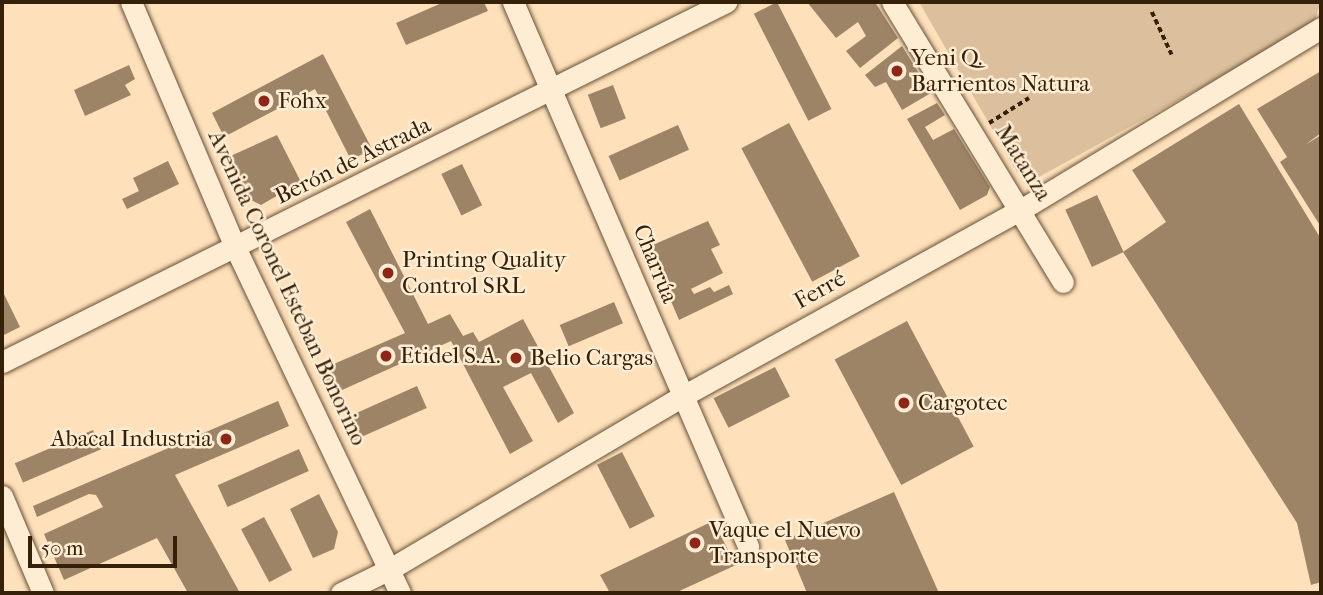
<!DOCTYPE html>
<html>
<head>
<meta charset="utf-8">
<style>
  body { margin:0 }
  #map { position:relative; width:1323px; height:595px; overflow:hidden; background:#fee1bb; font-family:"IM FELL French Canon",serif }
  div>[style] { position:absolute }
  .green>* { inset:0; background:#dcc09d }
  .building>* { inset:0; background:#9e8466; transform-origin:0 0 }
  .path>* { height:3.5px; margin-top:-1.75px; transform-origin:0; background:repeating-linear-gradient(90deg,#35200a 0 5px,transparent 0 8.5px) }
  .roads { filter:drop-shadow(0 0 2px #675036) drop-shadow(0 0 2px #675036) }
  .minor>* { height:21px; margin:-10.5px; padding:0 10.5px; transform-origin:10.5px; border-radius:10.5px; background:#feecd3 }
  .dots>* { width:19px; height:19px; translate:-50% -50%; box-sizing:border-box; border:4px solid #feecd3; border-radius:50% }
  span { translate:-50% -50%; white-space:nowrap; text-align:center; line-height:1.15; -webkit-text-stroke:5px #feecd3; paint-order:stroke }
  .poi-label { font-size:23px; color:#35200a }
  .left { translate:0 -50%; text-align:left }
  .right { translate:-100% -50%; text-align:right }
  .street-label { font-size:23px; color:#35200a }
  .frame { position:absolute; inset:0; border:4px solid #35200a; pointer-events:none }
  .scale { position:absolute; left:28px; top:536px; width:149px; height:32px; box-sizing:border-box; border:4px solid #35200a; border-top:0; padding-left:9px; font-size:21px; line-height:24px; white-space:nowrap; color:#35200a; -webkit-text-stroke:5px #feecd3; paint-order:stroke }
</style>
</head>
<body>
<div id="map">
  <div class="green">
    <div style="clip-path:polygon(919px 2px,1318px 2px,1320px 4px,1313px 26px,1039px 177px,1017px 172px)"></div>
  </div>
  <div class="building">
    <div style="clip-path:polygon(444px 2px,484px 2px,488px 11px,406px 45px,396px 23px)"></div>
    <div style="left:777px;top:2px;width:120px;height:26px;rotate:63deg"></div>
    <div style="clip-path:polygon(807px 2px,875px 2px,898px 38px,860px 68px,846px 51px,866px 36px,858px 22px,836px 38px)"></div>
    <div style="clip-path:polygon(902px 46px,931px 93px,902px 110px,886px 82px,875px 87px,865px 75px)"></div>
    <div style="clip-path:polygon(323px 54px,372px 149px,351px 160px,315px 89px,224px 137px,212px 113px)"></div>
    <div style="clip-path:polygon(129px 65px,135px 79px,125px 85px,131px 95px,85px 116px,74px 90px)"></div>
    <div style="clip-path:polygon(1321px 71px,1321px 133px,1305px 145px,1321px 135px,1321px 227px,1280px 162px,1287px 157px,1257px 109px)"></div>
    <div style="left:613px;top:85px;width:36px;height:27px;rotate:69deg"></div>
    <div style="clip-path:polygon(937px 103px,945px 115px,925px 127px,933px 140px,954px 129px,990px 187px,987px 195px,960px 210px,907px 119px)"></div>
    <div style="clip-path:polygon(1239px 104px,1321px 239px,1321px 582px,1311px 585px,1297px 523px,1123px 252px,1166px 222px,1132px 170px)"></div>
    <div style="left:789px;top:123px;width:151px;height:54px;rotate:62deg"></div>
    <div style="left:678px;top:125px;width:27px;height:76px;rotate:66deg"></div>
    <div style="clip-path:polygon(277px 135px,301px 182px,261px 205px,243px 196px,226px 158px)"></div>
    <div style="clip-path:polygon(168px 161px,179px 184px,127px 209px,122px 199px,139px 191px,133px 178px)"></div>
    <div style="left:462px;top:164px;width:46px;height:23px;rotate:64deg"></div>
    <div style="left:1097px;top:195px;width:63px;height:35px;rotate:65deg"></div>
    <div style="clip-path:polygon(370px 209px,428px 324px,450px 314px,463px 336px,473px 332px,479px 342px,523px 319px,574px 413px,558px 423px,531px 373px,503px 387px,533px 441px,510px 454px,451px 341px,331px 395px,320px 370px,405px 333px,346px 222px)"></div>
    <div style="clip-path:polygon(708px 221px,720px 245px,711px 249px,723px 273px,691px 289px,694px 294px,710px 287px,714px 292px,729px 285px,733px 294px,679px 320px,648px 247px)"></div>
    <div style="clip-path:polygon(2px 290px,20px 327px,2px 336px)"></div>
    <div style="left:614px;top:302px;width:23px;height:59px;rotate:67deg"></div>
    <div style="left:907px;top:321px;width:142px;height:82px;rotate:62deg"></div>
    <div style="left:775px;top:367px;width:33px;height:69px;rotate:63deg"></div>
    <div style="left:417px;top:386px;width:24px;height:81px;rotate:66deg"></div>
    <div style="clip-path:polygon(278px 401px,289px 426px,175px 475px,240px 593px,188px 593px,157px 538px,64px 580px,44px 534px,103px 507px,96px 495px,89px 494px,37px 517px,33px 506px)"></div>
    <div style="left:93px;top:430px;width:21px;height:85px;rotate:67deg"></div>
    <div style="left:299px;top:449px;width:24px;height:89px;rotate:66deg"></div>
    <div style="left:622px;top:452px;width:72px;height:28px;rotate:63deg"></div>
    <div style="clip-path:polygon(894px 492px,939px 593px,807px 593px,785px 540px)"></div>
    <div style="clip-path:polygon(319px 494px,338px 532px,334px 549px,313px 558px,290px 509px)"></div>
    <div style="left:264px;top:517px;width:60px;height:26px;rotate:62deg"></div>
    <div style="clip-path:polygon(713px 521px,736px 565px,675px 593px,610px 593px,600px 575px)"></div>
  </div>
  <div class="path">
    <div style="left:1152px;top:12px;width:47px;rotate:65.1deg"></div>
    <div style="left:989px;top:123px;width:47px;rotate:-32deg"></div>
  </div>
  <div class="roads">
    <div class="minor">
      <div style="left:131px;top:2px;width:268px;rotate:67deg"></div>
      <div style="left:236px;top:249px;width:381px;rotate:64.5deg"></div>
      <div style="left:513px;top:2px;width:593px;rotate:66.64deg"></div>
      <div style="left:892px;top:2px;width:328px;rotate:58.6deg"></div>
      <div style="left:2px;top:362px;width:809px;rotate:-26.44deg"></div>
      <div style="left:2px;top:496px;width:105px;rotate:67.1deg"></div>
      <div style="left:341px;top:593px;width:55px;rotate:-26.1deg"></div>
      <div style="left:390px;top:569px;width:338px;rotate:-30.6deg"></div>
      <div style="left:681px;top:397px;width:389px;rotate:-28.9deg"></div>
      <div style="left:1022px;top:209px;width:350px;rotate:-31.2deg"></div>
    </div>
  </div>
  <div class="dots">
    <div style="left:897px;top:71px;background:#8f2418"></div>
    <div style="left:264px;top:101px;background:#8f2418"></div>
    <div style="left:388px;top:273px;background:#8f2418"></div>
    <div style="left:386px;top:356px;background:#8f2418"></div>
    <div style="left:516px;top:358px;background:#8f2418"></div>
    <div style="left:904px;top:403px;background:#8f2418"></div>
    <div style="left:226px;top:439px;background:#8f2418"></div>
    <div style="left:695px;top:543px;background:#8f2418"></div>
  </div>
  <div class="poi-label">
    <span class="left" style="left:911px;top:71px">Yeni Q.<br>Barrientos Natura</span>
    <span class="left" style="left:278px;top:101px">Fohx</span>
    <span class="left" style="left:402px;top:273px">Printing Quality<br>Control SRL</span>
    <span class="left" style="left:400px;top:356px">Etidel S.A.</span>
    <span class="left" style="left:530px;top:358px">Belio Cargas</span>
    <span class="left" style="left:918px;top:403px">Cargotec</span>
    <span class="right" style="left:212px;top:439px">Abacal Industria</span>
    <span class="left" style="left:709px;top:543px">Vaque el Nuevo<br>Transporte</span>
  </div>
  <div class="street-label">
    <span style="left:353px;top:161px;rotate:-26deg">Berón de Astrada</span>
    <span style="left:1023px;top:163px;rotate:58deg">Matanza</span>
    <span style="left:655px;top:264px;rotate:68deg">Charrúa</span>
    <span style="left:287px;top:288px;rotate:65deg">Avenida Coronel Esteban Bonorino</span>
    <span style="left:820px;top:290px;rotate:-29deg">Ferré</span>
  </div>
  <div class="frame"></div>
  <div class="scale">50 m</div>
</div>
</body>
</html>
